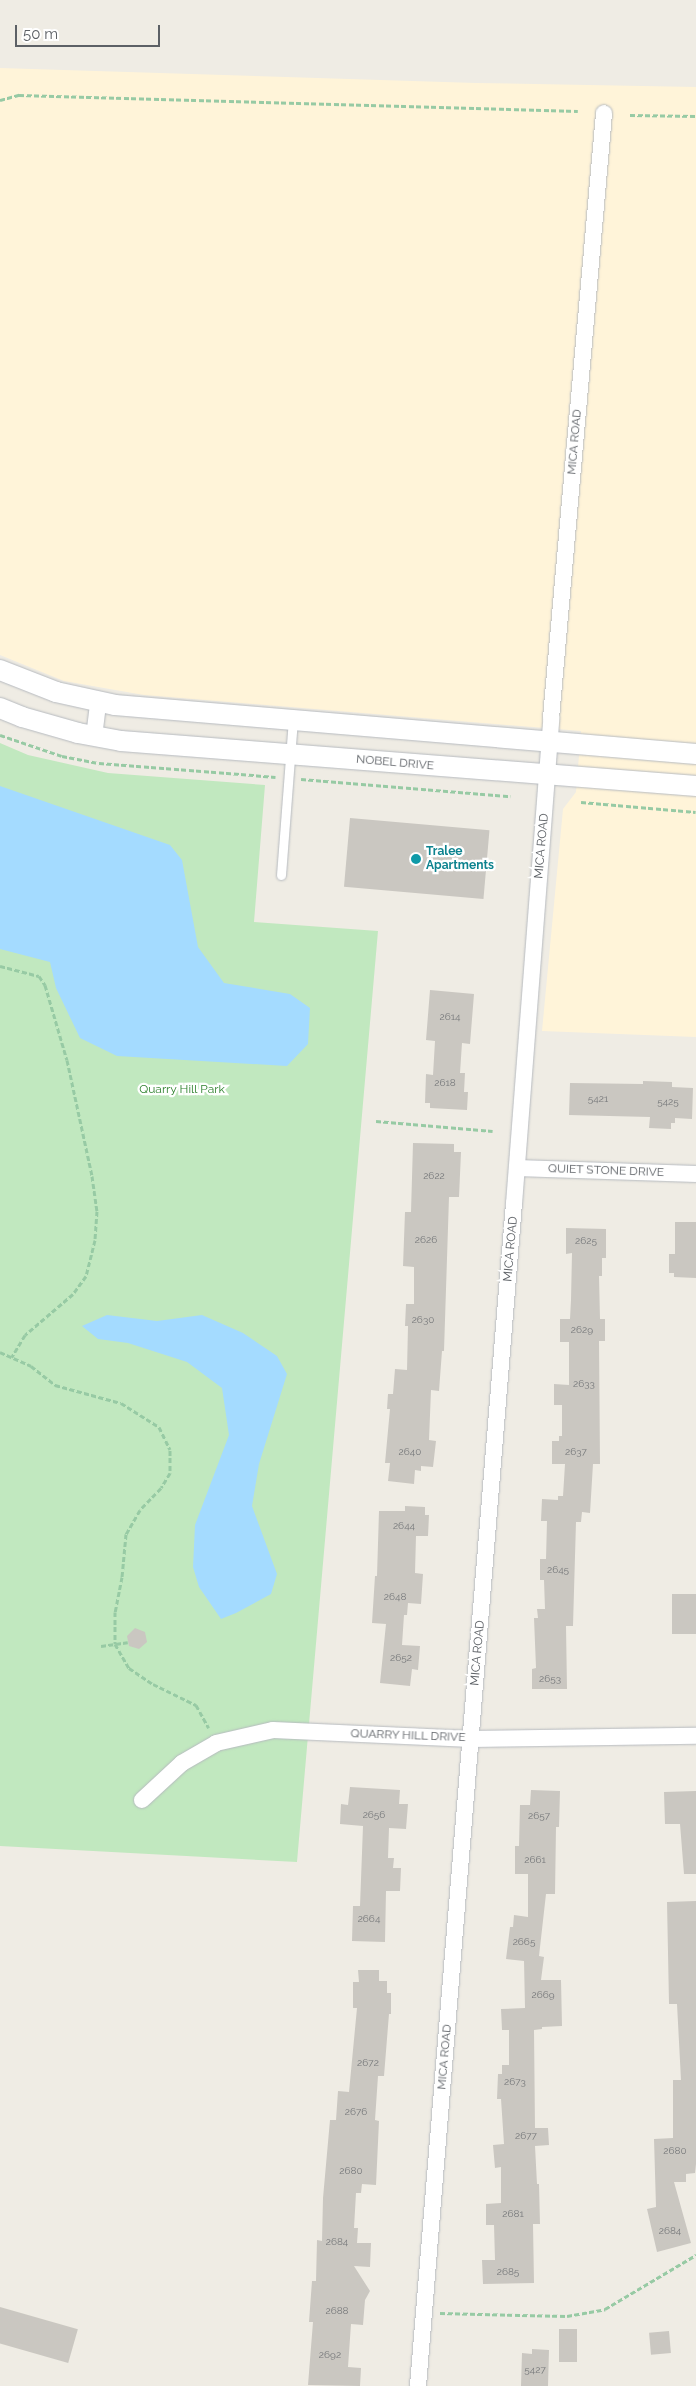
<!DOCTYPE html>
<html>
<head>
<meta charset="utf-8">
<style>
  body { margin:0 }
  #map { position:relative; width:696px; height:2386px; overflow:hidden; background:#efece4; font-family:Raleway,sans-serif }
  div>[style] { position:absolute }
  .commercial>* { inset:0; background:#fff4d9 }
  .green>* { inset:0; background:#c1e8bf }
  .water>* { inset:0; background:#a4dbff }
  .building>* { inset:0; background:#cac7c1; transform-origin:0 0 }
  .path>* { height:3px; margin-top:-1.5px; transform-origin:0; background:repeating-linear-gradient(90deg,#97caa4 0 5px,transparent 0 7.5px) }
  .roads { filter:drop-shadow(0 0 1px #b6babf) drop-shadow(0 0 1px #b6babf) }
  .service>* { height:9px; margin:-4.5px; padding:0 4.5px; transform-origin:4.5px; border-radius:4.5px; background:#fff }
  .minor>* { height:16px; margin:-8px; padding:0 8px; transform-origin:8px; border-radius:8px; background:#fff }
  .tertiary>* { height:20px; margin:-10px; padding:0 10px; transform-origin:10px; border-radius:10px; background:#fff }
  .dots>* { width:14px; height:14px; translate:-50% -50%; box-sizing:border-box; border:2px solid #fff; border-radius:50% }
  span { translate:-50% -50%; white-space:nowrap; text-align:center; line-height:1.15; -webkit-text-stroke:4.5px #fff; paint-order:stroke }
  .number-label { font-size:10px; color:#787a7c }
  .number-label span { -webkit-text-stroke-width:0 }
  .street-label { font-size:12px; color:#5c6065 }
  .culture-label { font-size:12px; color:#0d838f; font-weight:700 }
  .left { translate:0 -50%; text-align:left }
  .park-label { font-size:12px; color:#2f822f }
  .scale { position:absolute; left:15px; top:25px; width:145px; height:22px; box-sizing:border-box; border:2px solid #5c6065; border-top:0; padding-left:6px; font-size:15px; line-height:18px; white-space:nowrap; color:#5c6065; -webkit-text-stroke:4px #fff; paint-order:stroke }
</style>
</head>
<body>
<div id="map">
  <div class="commercial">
    <div style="clip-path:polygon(0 68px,476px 83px,696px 87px,696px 1037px,542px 1031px,563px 809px,576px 792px,581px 731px,144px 695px,64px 681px,0 655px)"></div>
  </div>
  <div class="green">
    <div style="clip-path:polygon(0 743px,28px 755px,108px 773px,265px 785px,254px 922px,378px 931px,297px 1862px,0 1846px)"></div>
  </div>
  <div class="water">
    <div style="clip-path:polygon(0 786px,170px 845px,182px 860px,198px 947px,224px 983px,290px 994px,310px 1008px,308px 1044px,287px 1066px,117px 1056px,80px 1038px,56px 988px,50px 962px,0 949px)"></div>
    <div style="clip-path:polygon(107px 1315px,157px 1321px,202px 1315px,243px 1333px,277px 1356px,287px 1374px,259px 1464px,252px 1506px,277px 1574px,271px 1594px,236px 1613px,221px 1619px,199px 1587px,193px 1567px,195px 1525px,229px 1435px,222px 1388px,187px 1362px,128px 1343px,98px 1339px,82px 1326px)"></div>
  </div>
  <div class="building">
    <div style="left:350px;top:818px;width:140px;height:69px;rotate:5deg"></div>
    <div style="clip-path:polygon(430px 990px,474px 994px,470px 1044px,462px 1043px,460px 1073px,465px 1073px,464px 1092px,468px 1092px,467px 1110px,430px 1108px,430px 1103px,425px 1103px,426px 1074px,433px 1075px,435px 1041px,426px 1040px)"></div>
    <div style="clip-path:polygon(643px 1081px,672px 1082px,672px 1087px,693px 1088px,692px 1119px,675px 1118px,675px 1123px,671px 1123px,671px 1129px,649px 1128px,650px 1117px,569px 1115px,570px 1083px,643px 1084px)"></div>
    <div style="clip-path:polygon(413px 1143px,454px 1144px,454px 1152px,461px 1152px,459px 1197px,449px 1197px,444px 1351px,442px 1351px,439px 1391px,431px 1390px,429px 1440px,436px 1441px,433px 1467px,421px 1466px,421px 1471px,415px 1470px,414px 1484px,388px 1481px,390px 1463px,385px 1463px,390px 1409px,387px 1409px,388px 1394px,393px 1394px,395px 1369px,407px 1370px,408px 1326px,405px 1326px,406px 1304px,414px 1304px,414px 1267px,403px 1266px,405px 1212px,411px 1212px)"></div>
    <div style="clip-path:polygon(675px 1222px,696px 1222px,696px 1278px,674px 1277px,674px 1273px,669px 1273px,669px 1254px,675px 1254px)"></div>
    <div style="clip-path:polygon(566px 1228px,606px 1229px,606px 1258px,602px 1258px,602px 1276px,599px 1276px,600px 1319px,605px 1319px,605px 1341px,599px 1341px,600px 1464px,593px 1464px,590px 1513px,582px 1512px,581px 1522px,576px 1522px,573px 1626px,566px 1626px,567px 1689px,532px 1689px,532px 1669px,536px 1668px,534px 1618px,538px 1618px,537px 1609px,545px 1609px,544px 1580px,540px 1580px,540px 1559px,546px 1559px,547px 1521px,541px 1521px,542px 1499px,558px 1500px,558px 1496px,563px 1496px,565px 1464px,552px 1464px,552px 1441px,559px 1441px,559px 1436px,562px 1436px,562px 1405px,554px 1405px,554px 1384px,569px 1385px,569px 1342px,560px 1342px,560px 1319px,570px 1319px,571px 1300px,572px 1253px,566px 1254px)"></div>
    <div style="clip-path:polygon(405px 1506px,425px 1507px,425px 1515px,429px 1515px,428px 1536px,416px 1536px,415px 1573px,423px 1574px,421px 1604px,408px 1603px,407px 1615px,404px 1615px,402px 1645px,420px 1646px,418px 1670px,412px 1669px,410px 1686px,380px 1683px,386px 1624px,372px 1623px,375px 1576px,377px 1576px,379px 1511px,405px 1511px)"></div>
    <div style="left:696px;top:1594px;width:40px;height:24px;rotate:90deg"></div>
    <div style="clip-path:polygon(135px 1628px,145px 1632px,147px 1642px,139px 1649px,129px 1646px,127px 1636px)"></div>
    <div style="clip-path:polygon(350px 1787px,400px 1790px,399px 1804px,408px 1804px,406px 1829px,389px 1828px,388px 1858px,394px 1858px,393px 1868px,401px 1868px,400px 1891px,386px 1891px,385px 1942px,352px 1941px,353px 1906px,360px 1906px,363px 1826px,340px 1824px,341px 1804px,348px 1805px)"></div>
    <div style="clip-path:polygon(531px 1790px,560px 1791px,559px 1827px,556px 1827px,555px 1894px,546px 1894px,539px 1956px,544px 1957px,541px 1980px,561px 1980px,562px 2026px,542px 2027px,542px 2029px,534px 2030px,535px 2128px,548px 2128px,549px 2145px,535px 2146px,537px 2184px,539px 2184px,540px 2224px,533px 2224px,534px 2283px,483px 2284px,482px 2260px,495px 2260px,494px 2225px,486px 2225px,486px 2204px,501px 2203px,501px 2167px,495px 2168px,493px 2145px,504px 2144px,501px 2099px,497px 2099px,498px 2074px,502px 2074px,502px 2065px,509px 2065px,509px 2030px,502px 2030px,501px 2009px,525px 2008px,524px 1961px,506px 1959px,510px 1927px,513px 1927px,514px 1915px,528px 1917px,528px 1874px,515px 1874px,515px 1846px,519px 1846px,520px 1805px,530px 1805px)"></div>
    <div style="clip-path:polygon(696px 1791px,696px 1874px,684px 1874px,680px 1824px,665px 1824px,664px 1792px)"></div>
    <div style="clip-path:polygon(696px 1901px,696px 2164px,695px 2173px,686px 2174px,686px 2182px,674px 2182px,691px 2243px,657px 2252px,647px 2209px,656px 2207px,654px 2139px,673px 2138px,673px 2080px,681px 2080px,677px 2004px,669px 2004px,667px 1902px)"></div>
    <div style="clip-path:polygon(358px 1970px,379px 1970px,379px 1981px,387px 1981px,387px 1993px,391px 1993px,391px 2014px,389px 2014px,384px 2076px,378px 2076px,375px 2120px,379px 2121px,376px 2185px,362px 2184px,361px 2193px,356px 2193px,354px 2228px,358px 2228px,357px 2243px,371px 2243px,370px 2267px,354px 2266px,370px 2291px,365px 2300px,363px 2325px,351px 2324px,348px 2367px,361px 2368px,360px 2386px,308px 2385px,313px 2322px,309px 2322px,312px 2281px,316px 2281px,317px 2240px,322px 2241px,323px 2198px,330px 2120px,336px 2120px,338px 2091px,349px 2092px,357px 2008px,353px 2008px,353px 1982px,359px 1982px)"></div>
    <div style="left:0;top:2307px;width:81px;height:35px;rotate:16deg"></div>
    <div style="left:559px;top:2329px;width:18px;height:33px"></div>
    <div style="left:669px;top:2331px;width:22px;height:20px;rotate:85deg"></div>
    <div style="clip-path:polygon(532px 2349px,549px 2350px,548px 2386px,521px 2386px,522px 2353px,532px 2354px)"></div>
  </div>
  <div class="path">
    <div style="left:0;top:100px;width:20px;rotate:-15deg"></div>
    <div style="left:19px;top:95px;width:559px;rotate:1.64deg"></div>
    <div style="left:630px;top:115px;width:66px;rotate:0.9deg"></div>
    <div style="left:0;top:735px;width:65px;rotate:18.7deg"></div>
    <div style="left:62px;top:756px;width:38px;rotate:11deg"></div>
    <div style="left:99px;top:763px;width:177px;rotate:4.5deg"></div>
    <div style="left:301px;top:779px;width:210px;rotate:4.7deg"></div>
    <div style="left:581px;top:802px;width:115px;rotate:5deg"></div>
    <div style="left:0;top:966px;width:40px;rotate:14.4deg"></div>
    <div style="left:39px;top:976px;width:11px;rotate:56deg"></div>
    <div style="left:45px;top:985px;width:78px;rotate:73.7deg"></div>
    <div style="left:67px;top:1060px;width:119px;rotate:77.8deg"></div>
    <div style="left:92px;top:1176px;width:35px;rotate:82deg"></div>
    <div style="left:97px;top:1211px;width:29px;rotate:94deg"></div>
    <div style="left:95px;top:1240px;width:37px;rotate:104deg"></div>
    <div style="left:86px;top:1276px;width:22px;rotate:126deg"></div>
    <div style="left:73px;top:1294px;width:63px;rotate:139.5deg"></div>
    <div style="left:25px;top:1335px;width:26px;rotate:121deg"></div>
    <div style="left:376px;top:1121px;width:117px;rotate:4.9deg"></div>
    <div style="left:0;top:1352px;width:34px;rotate:24deg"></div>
    <div style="left:31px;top:1366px;width:31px;rotate:38deg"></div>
    <div style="left:55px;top:1385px;width:68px;rotate:15.3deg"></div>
    <div style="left:121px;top:1403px;width:45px;rotate:32.3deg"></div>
    <div style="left:159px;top:1427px;width:25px;rotate:64deg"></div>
    <div style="left:170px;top:1450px;width:23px;rotate:90deg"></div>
    <div style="left:170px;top:1473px;width:17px;rotate:121deg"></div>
    <div style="left:161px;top:1488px;width:30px;rotate:134deg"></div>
    <div style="left:140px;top:1510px;width:28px;rotate:120deg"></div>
    <div style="left:126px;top:1534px;width:43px;rotate:95.3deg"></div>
    <div style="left:122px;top:1577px;width:36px;rotate:101deg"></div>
    <div style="left:115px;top:1612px;width:32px;rotate:90deg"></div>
    <div style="left:115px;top:1644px;width:28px;rotate:60deg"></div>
    <div style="left:129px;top:1668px;width:29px;rotate:34deg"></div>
    <div style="left:153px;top:1684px;width:48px;rotate:26deg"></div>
    <div style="left:196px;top:1705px;width:26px;rotate:61deg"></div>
    <div style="left:101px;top:1646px;width:27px;rotate:-8deg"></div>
    <div style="left:440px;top:2313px;width:127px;rotate:1.4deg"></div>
    <div style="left:567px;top:2316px;width:39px;rotate:-10deg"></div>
    <div style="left:605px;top:2309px;width:106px;rotate:-30.7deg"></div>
  </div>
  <div class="roads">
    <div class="service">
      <div style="left:281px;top:875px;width:155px;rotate:-85.6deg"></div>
    </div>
    <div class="minor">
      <div style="left:94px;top:737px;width:35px;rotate:-83deg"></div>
      <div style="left:517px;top:1168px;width:179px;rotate:1.9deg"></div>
      <div style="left:142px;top:1800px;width:54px;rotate:-42.8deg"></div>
      <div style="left:182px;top:1763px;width:39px;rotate:-30deg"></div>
      <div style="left:216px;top:1743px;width:58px;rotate:-12.8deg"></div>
      <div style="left:273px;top:1730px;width:198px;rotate:2.6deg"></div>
      <div style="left:471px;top:1739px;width:225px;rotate:-0.8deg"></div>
      <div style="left:418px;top:2386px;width:1186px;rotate:-85.36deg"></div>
      <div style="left:514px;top:1204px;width:487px;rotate:-85.6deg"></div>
      <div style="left:551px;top:718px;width:607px;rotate:-84.99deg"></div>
    </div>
    <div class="tertiary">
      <div style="left:0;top:670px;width:60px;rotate:21.4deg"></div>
      <div style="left:56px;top:692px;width:60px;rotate:12.4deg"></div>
      <div style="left:115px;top:705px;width:583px;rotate:4.82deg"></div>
      <div style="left:0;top:708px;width:24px;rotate:22deg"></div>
      <div style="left:22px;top:717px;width:58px;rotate:15.9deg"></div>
      <div style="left:78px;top:733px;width:44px;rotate:10.5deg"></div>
      <div style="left:121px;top:741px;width:577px;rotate:4.47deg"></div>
    </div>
  </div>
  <div class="dots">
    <div style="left:416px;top:859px;background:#0f9aa8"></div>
  </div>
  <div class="number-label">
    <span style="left:450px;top:1017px">2614</span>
    <span style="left:445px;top:1083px">2618</span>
    <span style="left:598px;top:1099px">5421</span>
    <span style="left:668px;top:1102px">5425</span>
    <span style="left:434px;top:1176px">2622</span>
    <span style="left:426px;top:1240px">2626</span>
    <span style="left:586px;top:1241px">2625</span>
    <span style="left:423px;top:1320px">2630</span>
    <span style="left:582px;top:1330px">2629</span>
    <span style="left:584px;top:1384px">2633</span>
    <span style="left:410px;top:1452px">2640</span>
    <span style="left:576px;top:1452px">2637</span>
    <span style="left:404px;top:1526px">2644</span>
    <span style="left:558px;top:1570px">2645</span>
    <span style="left:395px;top:1597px">2648</span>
    <span style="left:401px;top:1658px">2652</span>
    <span style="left:550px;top:1679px">2653</span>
    <span style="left:374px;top:1815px">2656</span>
    <span style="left:539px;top:1816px">2657</span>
    <span style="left:535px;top:1860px">2661</span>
    <span style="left:369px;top:1919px">2664</span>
    <span style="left:524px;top:1942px">2665</span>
    <span style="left:543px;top:1995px">2669</span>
    <span style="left:368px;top:2063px">2672</span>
    <span style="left:515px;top:2082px">2673</span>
    <span style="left:356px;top:2112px">2676</span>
    <span style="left:526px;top:2136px">2677</span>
    <span style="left:675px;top:2151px">2680</span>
    <span style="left:351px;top:2171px">2680</span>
    <span style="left:513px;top:2214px">2681</span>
    <span style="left:670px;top:2231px">2684</span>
    <span style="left:337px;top:2242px">2684</span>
    <span style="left:508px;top:2272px">2685</span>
    <span style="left:337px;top:2311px">2688</span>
    <span style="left:330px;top:2355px">2692</span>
    <span style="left:535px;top:2370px">5427</span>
  </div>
  <div class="street-label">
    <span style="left:575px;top:442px;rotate:-85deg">MICA ROAD</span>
    <span style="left:395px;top:763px;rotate:5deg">NOBEL DRIVE</span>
    <span style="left:542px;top:846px;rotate:-85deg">MICA ROAD</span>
    <span style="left:606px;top:1171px;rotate:2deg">QUIET STONE DRIVE</span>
    <span style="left:511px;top:1249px;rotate:-85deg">MICA ROAD</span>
    <span style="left:478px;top:1653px;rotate:-85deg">MICA ROAD</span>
    <span style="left:408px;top:1736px;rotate:2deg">QUARRY HILL DRIVE</span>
    <span style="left:445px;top:2057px;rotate:-85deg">MICA ROAD</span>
  </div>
  <div class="culture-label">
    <span class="left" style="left:426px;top:859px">Tralee<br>Apartments</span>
  </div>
  <div class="park-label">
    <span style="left:182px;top:1090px">Quarry Hill Park</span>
  </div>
  <div class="scale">50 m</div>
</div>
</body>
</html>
